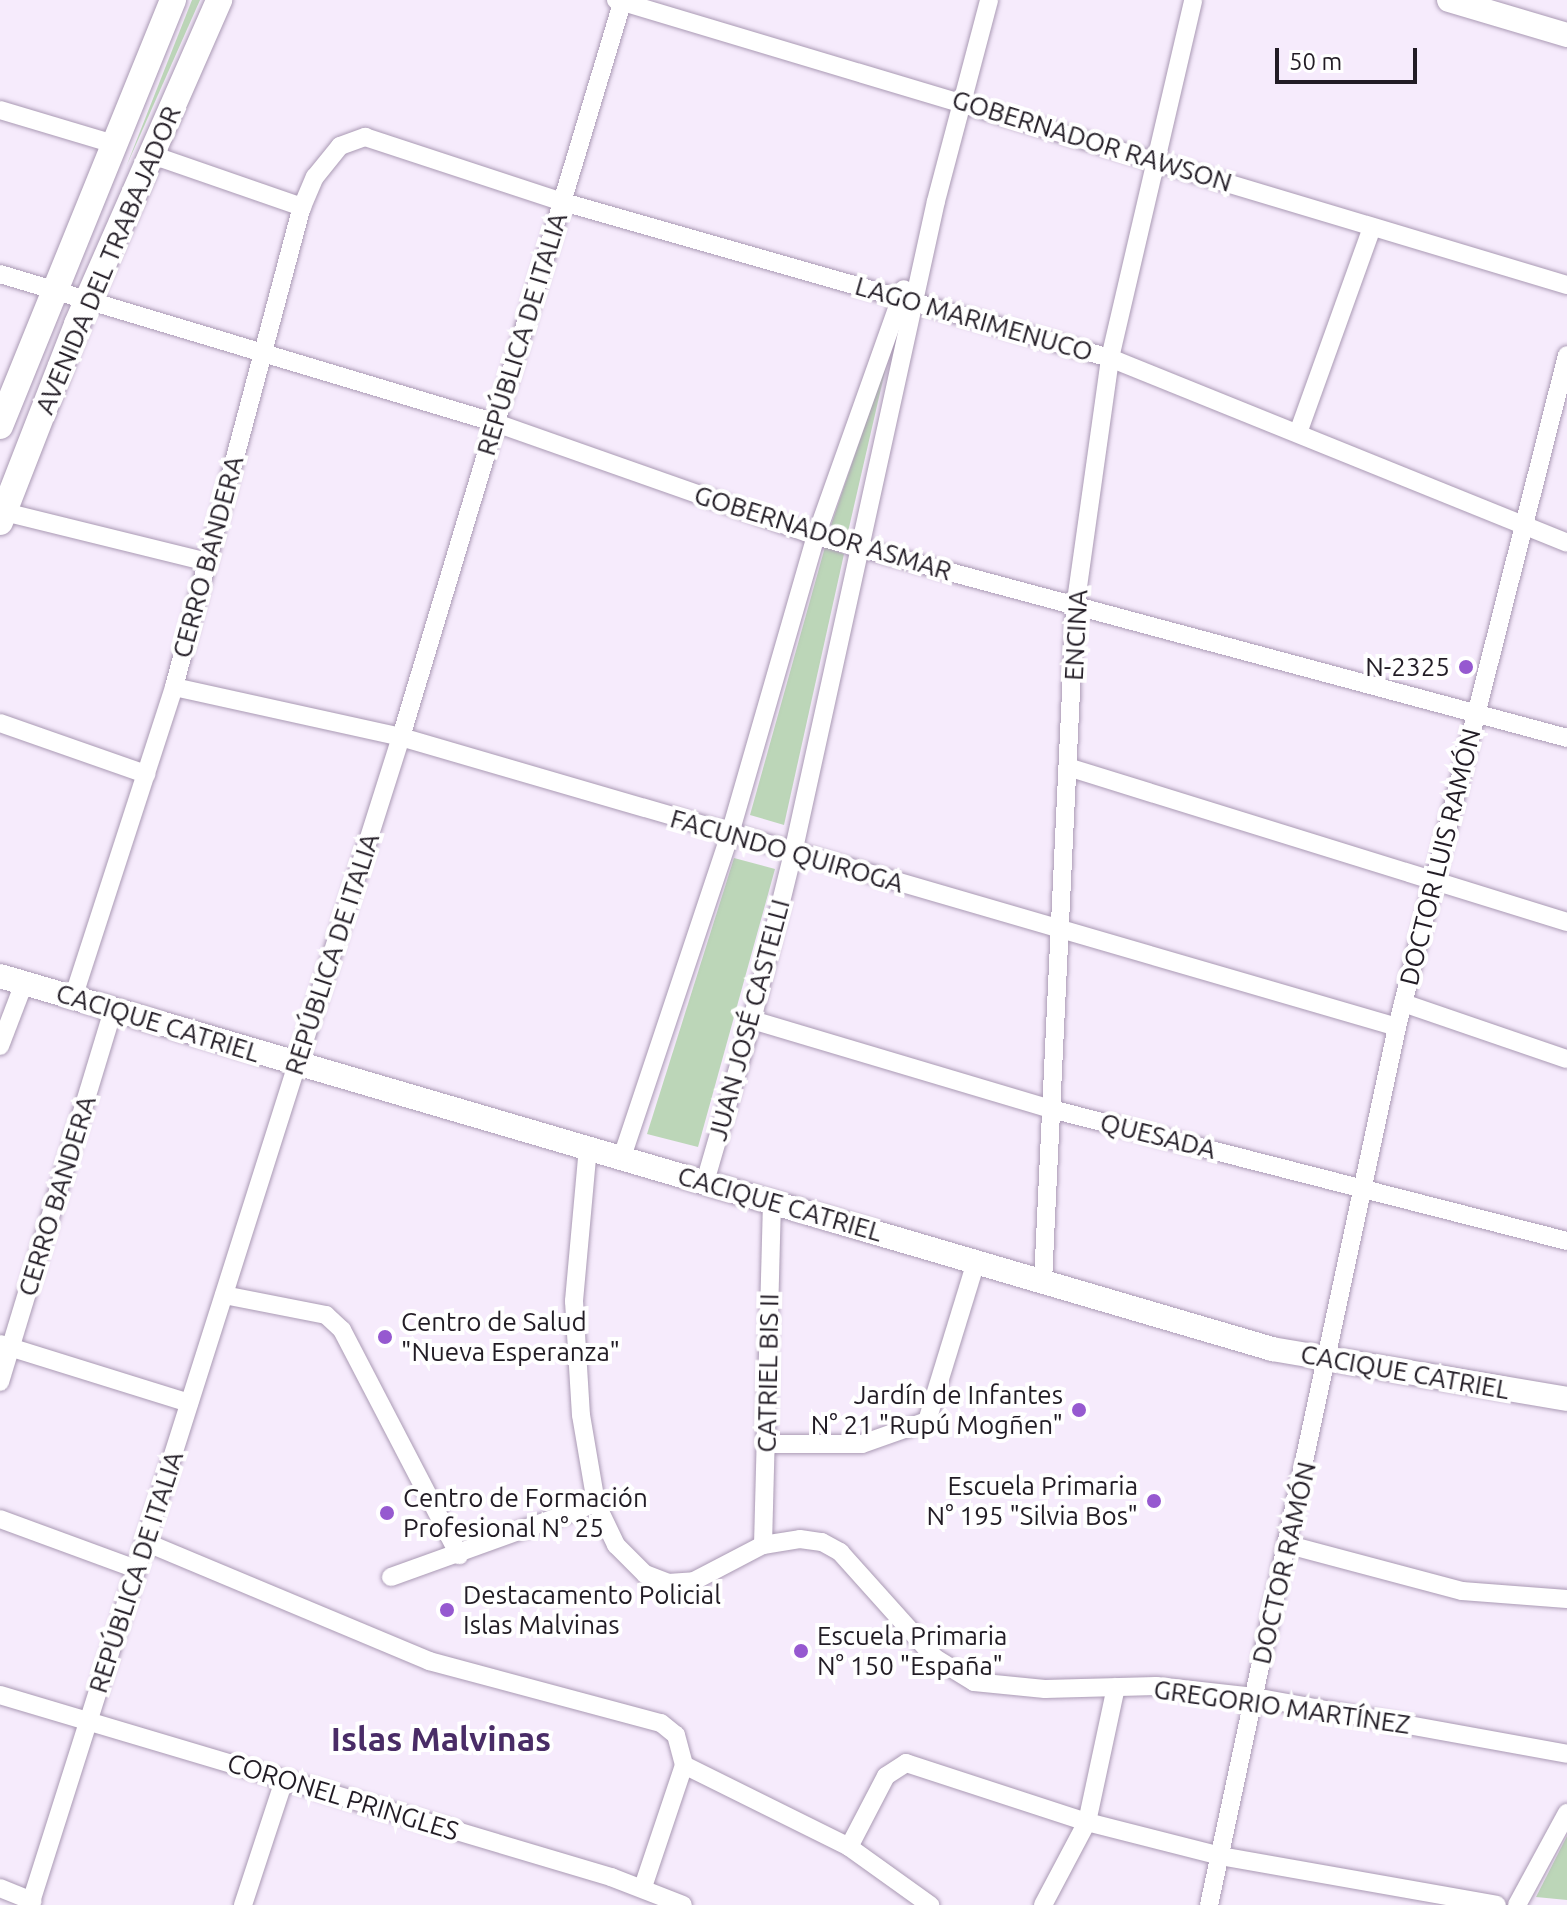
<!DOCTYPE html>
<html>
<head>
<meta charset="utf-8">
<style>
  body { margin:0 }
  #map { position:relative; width:1567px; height:1905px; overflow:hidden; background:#f6ebfc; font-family:Ubuntu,sans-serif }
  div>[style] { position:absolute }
  .green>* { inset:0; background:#bcd6b8 }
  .roads { filter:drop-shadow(0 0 2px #aa9ab4) drop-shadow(0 0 2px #aa9ab4) }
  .street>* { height:18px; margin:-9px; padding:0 9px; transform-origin:9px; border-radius:9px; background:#fff }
  .secondary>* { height:24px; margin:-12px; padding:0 12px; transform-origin:12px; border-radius:12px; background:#fff }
  .primary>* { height:26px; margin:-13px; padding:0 13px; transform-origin:13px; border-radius:13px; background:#fff }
  .dots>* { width:22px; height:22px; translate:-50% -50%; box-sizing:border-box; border:4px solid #fff; border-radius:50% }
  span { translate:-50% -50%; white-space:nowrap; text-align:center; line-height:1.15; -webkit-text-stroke:8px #fff; paint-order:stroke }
  .street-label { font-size:26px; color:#221c25 }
  .poi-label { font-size:26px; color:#221c25 }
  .right { translate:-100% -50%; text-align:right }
  .left { translate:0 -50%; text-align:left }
  .district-label { font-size:34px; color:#492c66; font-weight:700 }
  .scale { position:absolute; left:1275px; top:48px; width:142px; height:36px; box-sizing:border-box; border:4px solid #221c25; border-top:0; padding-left:10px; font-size:24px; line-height:28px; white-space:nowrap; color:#221c25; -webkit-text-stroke:6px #fff; paint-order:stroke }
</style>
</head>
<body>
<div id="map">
  <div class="green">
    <div style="clip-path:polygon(192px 0,200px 0,126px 167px)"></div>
    <div style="clip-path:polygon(888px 358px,848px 532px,831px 525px)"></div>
    <div style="clip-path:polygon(825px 547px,844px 554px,784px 825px,750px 815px)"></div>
    <div style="clip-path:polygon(734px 858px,775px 869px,698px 1147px,647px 1134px)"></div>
    <div style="clip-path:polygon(1567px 1836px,1567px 1900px,1536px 1897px)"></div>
  </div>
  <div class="roads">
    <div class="street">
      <div style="left:616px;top:0;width:993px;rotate:16.68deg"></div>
      <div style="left:0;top:110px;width:119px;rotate:16.6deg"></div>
      <div style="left:152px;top:155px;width:159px;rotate:19.1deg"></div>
      <div style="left:0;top:274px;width:515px;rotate:16.71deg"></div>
      <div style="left:493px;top:422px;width:343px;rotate:19.4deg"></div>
      <div style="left:816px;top:536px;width:778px;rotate:15.05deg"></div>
      <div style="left:1298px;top:433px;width:218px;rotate:-70.2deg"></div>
      <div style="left:4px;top:512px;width:209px;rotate:13.8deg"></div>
      <div style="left:174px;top:687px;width:232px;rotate:12.4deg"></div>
      <div style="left:401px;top:737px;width:1037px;rotate:16.23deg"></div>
      <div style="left:0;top:723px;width:155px;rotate:19.3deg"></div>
      <div style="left:1071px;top:768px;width:519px;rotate:17.25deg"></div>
      <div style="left:73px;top:998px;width:327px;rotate:-72deg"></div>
      <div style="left:174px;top:687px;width:497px;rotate:-75.1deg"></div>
      <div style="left:302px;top:207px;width:33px;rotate:-67deg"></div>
      <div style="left:315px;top:177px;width:40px;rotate:-51deg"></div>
      <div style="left:340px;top:146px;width:27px;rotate:-20deg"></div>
      <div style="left:365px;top:137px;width:208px;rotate:18.2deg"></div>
      <div style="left:563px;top:202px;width:569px;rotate:15.92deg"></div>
      <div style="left:1110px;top:358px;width:493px;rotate:22deg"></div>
      <div style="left:1403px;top:1003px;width:173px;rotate:18.9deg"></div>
      <div style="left:752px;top:1020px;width:312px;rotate:16.6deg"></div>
      <div style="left:1051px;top:1109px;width:533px;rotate:14.35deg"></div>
      <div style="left:0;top:1046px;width:67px;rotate:-69.1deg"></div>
      <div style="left:588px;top:1147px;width:155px;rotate:95.2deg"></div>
      <div style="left:574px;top:1301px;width:114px;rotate:86.5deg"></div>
      <div style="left:581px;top:1415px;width:89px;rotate:80.3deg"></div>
      <div style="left:596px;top:1503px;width:47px;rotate:64.5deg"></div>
      <div style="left:616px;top:1545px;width:41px;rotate:45deg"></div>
      <div style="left:645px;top:1574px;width:25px;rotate:21deg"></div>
      <div style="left:668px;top:1583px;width:26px;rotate:-4deg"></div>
      <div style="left:694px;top:1581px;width:78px;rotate:-27.6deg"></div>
      <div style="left:763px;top:1545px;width:37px;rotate:-9deg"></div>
      <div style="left:800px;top:1539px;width:22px;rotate:8deg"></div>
      <div style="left:822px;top:1542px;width:21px;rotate:29deg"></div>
      <div style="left:840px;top:1552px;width:142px;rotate:48.1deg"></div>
      <div style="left:935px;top:1658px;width:46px;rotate:31.6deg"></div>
      <div style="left:974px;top:1682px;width:71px;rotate:5.6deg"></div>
      <div style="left:1045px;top:1689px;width:111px;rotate:-1.5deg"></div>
      <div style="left:1156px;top:1686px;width:99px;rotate:6.4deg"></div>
      <div style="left:1254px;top:1697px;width:318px;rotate:10.3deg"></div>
      <div style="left:622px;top:1157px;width:337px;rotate:-71.5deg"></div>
      <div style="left:729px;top:837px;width:313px;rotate:-73.9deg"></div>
      <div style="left:816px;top:536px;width:262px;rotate:-70.4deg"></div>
      <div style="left:705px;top:1182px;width:169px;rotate:-73.8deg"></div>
      <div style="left:752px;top:1020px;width:172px;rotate:-76.2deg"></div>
      <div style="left:793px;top:853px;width:667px;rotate:-77.63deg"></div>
      <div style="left:936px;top:201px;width:208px;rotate:-75.2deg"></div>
      <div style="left:1043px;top:1281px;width:674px;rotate:-87.28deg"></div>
      <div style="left:1075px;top:608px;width:252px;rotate:-82deg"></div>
      <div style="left:1110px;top:358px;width:367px;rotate:-76.9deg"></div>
      <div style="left:224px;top:1295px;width:104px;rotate:11.1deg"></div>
      <div style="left:326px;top:1315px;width:22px;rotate:43deg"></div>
      <div style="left:342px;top:1330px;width:254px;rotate:62.5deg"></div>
      <div style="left:0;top:1344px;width:198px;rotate:17.3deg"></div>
      <div style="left:0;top:1382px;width:389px;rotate:-73.1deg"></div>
      <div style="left:766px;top:1444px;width:96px"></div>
      <div style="left:862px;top:1444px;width:69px;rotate:-19.5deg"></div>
      <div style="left:927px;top:1421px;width:166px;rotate:-72.9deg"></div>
      <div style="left:0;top:1519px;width:145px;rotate:20.2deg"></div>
      <div style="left:145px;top:1542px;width:308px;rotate:22.7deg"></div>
      <div style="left:429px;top:1661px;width:240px;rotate:15deg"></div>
      <div style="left:661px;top:1723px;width:19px;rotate:39deg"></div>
      <div style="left:676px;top:1735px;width:31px;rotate:75deg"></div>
      <div style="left:684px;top:1765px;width:129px;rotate:108.6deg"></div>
      <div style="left:763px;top:1545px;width:343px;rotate:-88.5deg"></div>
      <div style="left:1289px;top:1545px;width:179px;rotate:14.9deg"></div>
      <div style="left:1462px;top:1591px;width:105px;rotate:4.4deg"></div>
      <div style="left:391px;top:1577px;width:218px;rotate:-19.8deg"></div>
      <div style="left:0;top:1695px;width:638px;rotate:16.59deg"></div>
      <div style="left:611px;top:1877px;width:77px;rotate:21.3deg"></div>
      <div style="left:684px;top:1765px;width:184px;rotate:26.4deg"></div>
      <div style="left:849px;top:1847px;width:100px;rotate:35.6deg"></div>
      <div style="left:849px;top:1847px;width:80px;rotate:-62.5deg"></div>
      <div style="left:886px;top:1776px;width:24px;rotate:-33deg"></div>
      <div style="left:906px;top:1763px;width:190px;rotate:18.1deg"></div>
      <div style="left:1087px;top:1822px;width:137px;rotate:14.3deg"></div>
      <div style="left:1220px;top:1856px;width:281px;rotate:10deg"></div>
      <div style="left:0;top:1888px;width:35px;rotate:22deg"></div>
      <div style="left:30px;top:1905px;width:1226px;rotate:-72.38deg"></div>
      <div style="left:401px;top:737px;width:770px;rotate:-73.24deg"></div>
      <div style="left:243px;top:1905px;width:132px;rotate:-71.8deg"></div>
      <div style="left:1043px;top:1905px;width:94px;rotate:-62.1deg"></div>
      <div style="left:1087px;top:1822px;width:138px;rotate:-77.9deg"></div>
      <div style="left:1209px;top:1905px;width:898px;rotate:-77.91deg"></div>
      <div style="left:1397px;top:1027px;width:693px;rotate:-75.8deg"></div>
      <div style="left:1517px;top:1905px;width:105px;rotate:-61.5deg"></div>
    </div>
    <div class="secondary">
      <div style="left:1449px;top:0;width:123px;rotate:16.5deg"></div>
      <div style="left:0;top:976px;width:1326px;rotate:16.34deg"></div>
      <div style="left:1272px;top:1349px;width:299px;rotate:9.6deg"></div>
    </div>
    <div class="primary">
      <div style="left:0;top:426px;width:460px;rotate:-67.9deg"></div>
      <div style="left:0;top:522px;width:212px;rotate:-68.7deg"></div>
      <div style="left:77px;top:324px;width:354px;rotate:-66.3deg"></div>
    </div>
  </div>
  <div class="dots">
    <div style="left:1466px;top:667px;background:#9659d0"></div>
    <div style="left:385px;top:1337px;background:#9659d0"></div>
    <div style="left:1079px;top:1410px;background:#9659d0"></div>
    <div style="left:1154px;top:1501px;background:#9659d0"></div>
    <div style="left:387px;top:1513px;background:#9659d0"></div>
    <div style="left:447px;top:1610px;background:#9659d0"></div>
    <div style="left:801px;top:1651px;background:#9659d0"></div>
  </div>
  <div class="street-label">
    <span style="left:1092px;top:141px;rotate:17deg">GOBERNADOR RAWSON</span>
    <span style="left:108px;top:260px;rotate:-67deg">AVENIDA DEL TRABAJADOR</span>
    <span style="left:974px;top:319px;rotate:16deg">LAGO MARIMENUCO</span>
    <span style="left:522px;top:334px;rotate:-73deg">REPÚBLICA DE ITALIA</span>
    <span style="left:823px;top:533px;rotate:17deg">GOBERNADOR ASMAR</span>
    <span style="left:208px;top:557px;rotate:-75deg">CERRO BANDERA</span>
    <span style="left:1076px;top:635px;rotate:-87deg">ENCINA</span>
    <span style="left:787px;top:851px;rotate:16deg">FACUNDO QUIROGA</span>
    <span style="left:1440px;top:857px;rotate:-76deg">DOCTOR LUIS RAMÓN</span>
    <span style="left:332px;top:954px;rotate:-72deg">REPÚBLICA DE ITALIA</span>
    <span style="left:749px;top:1020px;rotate:-75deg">JUAN JOSÉ CASTELLI</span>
    <span style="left:158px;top:1023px;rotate:17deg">CACIQUE CATRIEL</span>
    <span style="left:1158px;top:1136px;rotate:14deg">QUESADA</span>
    <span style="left:57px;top:1196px;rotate:-73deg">CERRO BANDERA</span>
    <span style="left:780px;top:1204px;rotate:16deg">CACIQUE CATRIEL</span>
    <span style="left:1405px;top:1372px;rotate:10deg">CACIQUE CATRIEL</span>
    <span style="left:768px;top:1373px;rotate:-89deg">CATRIEL BIS II</span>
    <span style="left:1284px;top:1563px;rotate:-77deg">DOCTOR RAMÓN</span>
    <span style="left:136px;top:1572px;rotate:-72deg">REPÚBLICA DE ITALIA</span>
    <span style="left:1282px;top:1707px;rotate:8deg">GREGORIO MARTÍNEZ</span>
    <span style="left:343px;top:1797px;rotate:17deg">CORONEL PRINGLES</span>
  </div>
  <div class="poi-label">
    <span class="right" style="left:1450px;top:667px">N-2325</span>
    <span class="left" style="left:401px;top:1337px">Centro de Salud<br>"Nueva Esperanza"</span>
    <span class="right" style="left:1063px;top:1410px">Jardín de Infantes<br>N° 21 "Rupú Mogñen"</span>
    <span class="right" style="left:1138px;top:1501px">Escuela Primaria<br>N° 195 "Silvia Bos"</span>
    <span class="left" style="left:403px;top:1513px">Centro de Formación<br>Profesional N° 25</span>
    <span class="left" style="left:463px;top:1610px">Destacamento Policial<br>Islas Malvinas</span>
    <span class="left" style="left:817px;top:1651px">Escuela Primaria<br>N° 150 "España"</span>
  </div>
  <div class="district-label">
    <span style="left:441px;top:1739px">Islas Malvinas</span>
  </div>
  <div class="scale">50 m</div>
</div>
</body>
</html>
